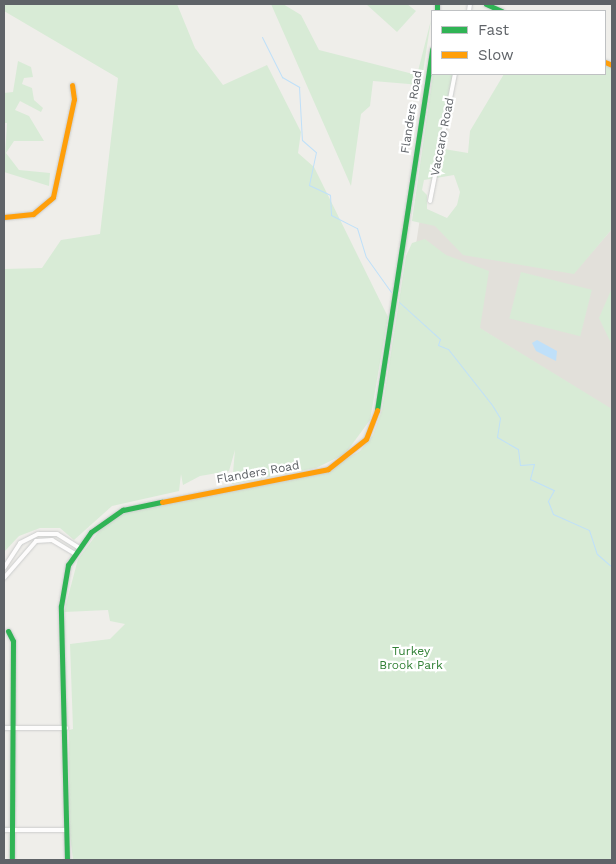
<!DOCTYPE html>
<html>
<head>
<meta charset="utf-8">
<style>
  body { margin:0 }
  #map { position:relative; width:616px; height:864px; overflow:hidden; background:#efeeea; font-family:"Work Sans",sans-serif }
  div>[style] { position:absolute }
  .education>* { inset:0; background:#e2e0da }
  .green>* { inset:0; background:#d8ebd6; transform-origin:0 0 }
  .water>* { inset:0; background:#bfe0f9 }
  .stream>* { height:1px; margin:-0.5px; padding:0 0.5px; transform-origin:0.5px; border-radius:0.5px; background:#bfe0f9 }
  .roads { filter:drop-shadow(0 0 1px #cbcccc) drop-shadow(0 0 1px #cbcccc) }
  .street>* { height:4px; margin:-2px; padding:0 2px; transform-origin:2px; border-radius:2px; background:#fdfcfc }
  .fast>* { height:5px; margin:-2.5px; padding:0 2.5px; transform-origin:2.5px; border-radius:2.5px; background:#30b455 }
  .slow>* { height:5px; margin:-2.5px; padding:0 2.5px; transform-origin:2.5px; border-radius:2.5px; background:#ff9f0a }
  span { translate:-50% -50%; white-space:nowrap; text-align:center; line-height:1.15; -webkit-text-stroke:4.5px #fff; paint-order:stroke }
  .street-label { font-size:12px; color:#5f6368 }
  .park-label { font-size:12px; color:#348238 }
  .frame { position:absolute; inset:0; border:5px solid #5f6368; pointer-events:none }
  .legend { position:absolute; left:431px; top:10px; width:175px; height:65px; box-sizing:border-box; background:#fff; border:1px solid #bfc1c3; margin:0; padding:6px 9px; list-style:none; font-size:15px; color:#5f6368 }
  .legend li { display:flex; align-items:center; gap:10px; height:25px }
  .legend b { width:25px; border:1px solid #bfc1c3 }
</style>
</head>
<body>
<div id="map">
  <div class="education">
    <div style="clip-path:polygon(421px 211px,574px 273px,612px 229px,612px 410px,410px 285px)"></div>
  </div>
  <div class="green">
    <div style="clip-path:polygon(4px 4px,177px 4px,195px 48px,223px 85px,267px 65px,301px 132px,298px 153px,314px 167px,388px 317px,370px 420px,345px 454px,316px 468px,232px 484px,235px 450px,229px 471px,200px 476px,183px 485px,181px 474px,179px 491px,112px 506px,74px 540px,60px 528px,40px 528px,19px 536px,4px 552px,4px 269px,42px 268px,61px 240px,100px 234px,118px 78px,4px 11px)"></div>
    <div style="clip-path:polygon(271px 4px,283px 4px,301px 15px,319px 50px,417px 75px,431px 20px,421px 85px,373px 81px,370px 106px,361px 114px,351px 186px)"></div>
    <div style="clip-path:polygon(366px 4px,407px 4px,416px 11px,397px 32px)"></div>
    <div style="clip-path:polygon(18px 61px,31px 67px,33px 77px,24px 78px,22px 84px,32px 88px,34px 100px,43px 108px,41px 112px,20px 101px,15px 110px,29px 116px,44px 141px,14px 141px,6px 153px,19px 170px,50px 173px,49px 186px,4px 172px,7px 123px,4px 123px,4px 93px,13px 92px)"></div>
    <div style="clip-path:polygon(evenodd,605px 65px,612px 68px,612px 229px,574px 274px,463px 255px,435px 226px,412px 221px,433px 74px,454px 74px,438px 148px,468px 153px,470px 131px,504px 74px,605px 74px,605px 65px,454px 175px,460px 192px,457px 205px,447px 218px,427px 209px,427px 195px,422px 190px,424px 180px,454px 175px)"></div>
    <div style="clip-path:polygon(425px 239px,446px 255px,489px 271px,480px 328px,612px 409px,612px 860px,73px 860px,69px 827px,69px 730px,73px 729px,70px 644px,110px 639px,125px 624px,110px 621px,108px 610px,64px 612px,78px 559px,103px 526px,132px 509px,319px 474px,360px 451px,373px 435px,382px 410px,406px 256px,412px 243px)"></div>
    <div style="left:521px;top:272px;width:73px;height:48px;rotate:14deg"></div>
    <div style="clip-path:polygon(612px 288px,612px 345px,599px 318px)"></div>
  </div>
  <div class="water">
    <div style="clip-path:polygon(537px 340px,557px 351px,556px 361px,536px 351px,532px 343px)"></div>
  </div>
  <div class="stream">
    <div style="left:262px;top:37px;width:45px;rotate:63.4deg"></div>
    <div style="left:282px;top:77px;width:20px;rotate:30deg"></div>
    <div style="left:299px;top:87px;width:53px;rotate:86.8deg"></div>
    <div style="left:302px;top:140px;width:18px;rotate:41deg"></div>
    <div style="left:316px;top:152px;width:34px;rotate:102deg"></div>
    <div style="left:309px;top:185px;width:23px;rotate:25deg"></div>
    <div style="left:330px;top:195px;width:20px;rotate:87deg"></div>
    <div style="left:331px;top:215px;width:29px;rotate:27deg"></div>
    <div style="left:357px;top:228px;width:30px;rotate:73deg"></div>
    <div style="left:366px;top:257px;width:43px;rotate:54.5deg"></div>
    <div style="left:399px;top:302px;width:55px;rotate:42.1deg"></div>
    <div style="left:440px;top:339px;width:6px;rotate:108deg"></div>
    <div style="left:438px;top:345px;width:11px;rotate:22deg"></div>
    <div style="left:448px;top:349px;width:71px;rotate:51.8deg"></div>
    <div style="left:492px;top:405px;width:15px;rotate:58deg"></div>
    <div style="left:500px;top:418px;width:19px;rotate:99deg"></div>
    <div style="left:497px;top:437px;width:24px;rotate:30deg"></div>
    <div style="left:518px;top:449px;width:16px;rotate:83deg"></div>
    <div style="left:520px;top:465px;width:14px;rotate:-4deg"></div>
    <div style="left:534px;top:464px;width:16px;rotate:105deg"></div>
    <div style="left:530px;top:479px;width:26px;rotate:25deg"></div>
    <div style="left:554px;top:490px;width:13px;rotate:119deg"></div>
    <div style="left:548px;top:501px;width:14px;rotate:69deg"></div>
    <div style="left:553px;top:514px;width:39px;rotate:24deg"></div>
    <div style="left:589px;top:530px;width:25px;rotate:72deg"></div>
    <div style="left:597px;top:554px;width:20px;rotate:41deg"></div>
  </div>
  <div class="roads">
    <div class="street">
      <div style="left:469px;top:11px;width:7px;rotate:-82deg"></div>
      <div style="left:430px;top:201px;width:129px;rotate:-78.9deg"></div>
      <div style="left:4px;top:568px;width:30px;rotate:-57deg"></div>
      <div style="left:20px;top:543px;width:20px;rotate:-27deg"></div>
      <div style="left:38px;top:534px;width:19px"></div>
      <div style="left:57px;top:534px;width:26px;rotate:32deg"></div>
      <div style="left:4px;top:578px;width:49px;rotate:-49.1deg"></div>
      <div style="left:36px;top:541px;width:16px;rotate:-4deg"></div>
      <div style="left:52px;top:540px;width:26px;rotate:31deg"></div>
      <div style="left:4px;top:728px;width:62px"></div>
      <div style="left:4px;top:830px;width:63px"></div>
    </div>
    <div class="fast">
      <div style="left:437px;top:4px;width:7px;rotate:90deg"></div>
      <div style="left:486px;top:4px;width:17px;rotate:24deg"></div>
      <div style="left:377px;top:410px;width:365px;rotate:-81.3deg"></div>
      <div style="left:8px;top:631px;width:11px;rotate:63deg"></div>
      <div style="left:13px;top:641px;width:219px;rotate:90.3deg"></div>
      <div style="left:67px;top:860px;width:254px;rotate:-91.4deg"></div>
      <div style="left:61px;top:606px;width:42px;rotate:-80.3deg"></div>
      <div style="left:68px;top:565px;width:40px;rotate:-55.1deg"></div>
      <div style="left:91px;top:532px;width:39px;rotate:-35deg"></div>
      <div style="left:123px;top:510px;width:40px;rotate:-12deg"></div>
    </div>
    <div class="slow">
      <div style="left:605px;top:62px;width:8px;rotate:23deg"></div>
      <div style="left:4px;top:217px;width:29px;rotate:-6deg"></div>
      <div style="left:33px;top:214px;width:26px;rotate:-40deg"></div>
      <div style="left:53px;top:197px;width:100px;rotate:-77.9deg"></div>
      <div style="left:74px;top:99px;width:14px;rotate:-98deg"></div>
      <div style="left:162px;top:502px;width:169px;rotate:-11.2deg"></div>
      <div style="left:328px;top:469px;width:48px;rotate:-38.3deg"></div>
      <div style="left:366px;top:439px;width:31px;rotate:-69deg"></div>
    </div>
  </div>
  <div class="street-label">
    <span style="left:412px;top:112px;rotate:-81deg">Flanders Road</span>
    <span style="left:443px;top:137px;rotate:-79deg">Vaccaro Road</span>
    <span style="left:258px;top:473px;rotate:-10deg">Flanders Road</span>
  </div>
  <div class="park-label">
    <span style="left:411px;top:659px">Turkey<br>Brook Park</span>
  </div>
  <div class="frame"></div>
  <ul class="legend">
  <li><b style="height:6px;background:#30b455"></b>Fast</li>
  <li><b style="height:6px;background:#ff9f0a"></b>Slow</li>
  </ul>
</div>
</body>
</html>
